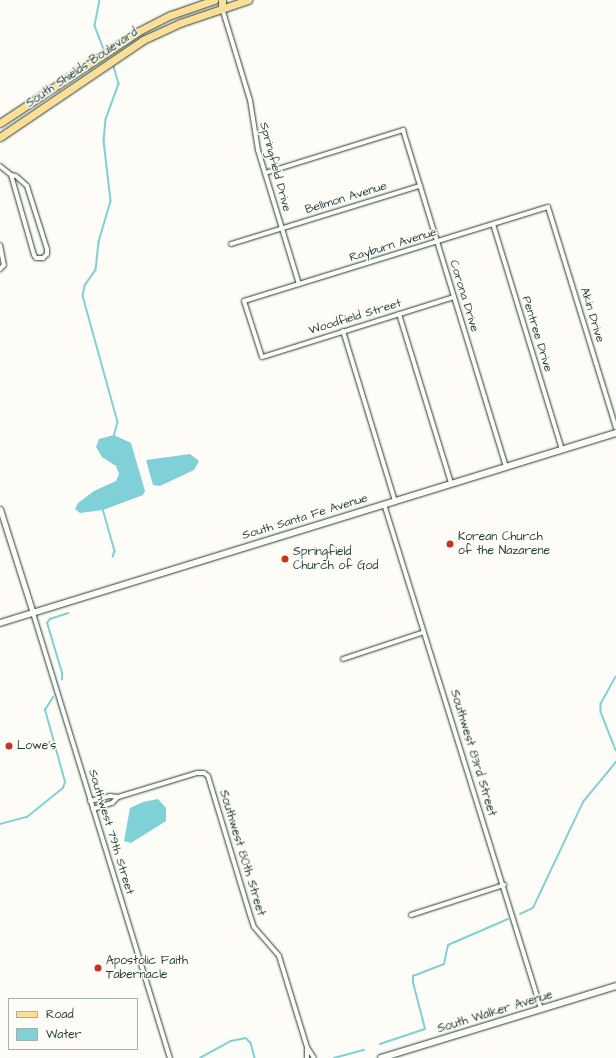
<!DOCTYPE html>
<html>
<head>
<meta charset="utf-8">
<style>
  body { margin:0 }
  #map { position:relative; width:616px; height:1058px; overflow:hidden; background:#fdfcf7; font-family:"Architects Daughter",sans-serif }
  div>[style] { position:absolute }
  .water>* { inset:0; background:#80d1d7 }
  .stream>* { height:1.5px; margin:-0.75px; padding:0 0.75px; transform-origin:0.75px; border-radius:0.75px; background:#80d1d7 }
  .roads { filter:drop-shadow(0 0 1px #1f3d34) drop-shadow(0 0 1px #1f3d34) }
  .minor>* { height:4px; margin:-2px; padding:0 2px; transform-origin:2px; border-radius:2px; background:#fdfcf7 }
  .tertiary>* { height:5px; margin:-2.5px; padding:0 2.5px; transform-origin:2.5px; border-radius:2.5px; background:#fdfcf7 }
  .secondary>* { height:6px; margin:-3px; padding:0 3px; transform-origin:3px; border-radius:3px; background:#fdfcf7 }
  .primary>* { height:7px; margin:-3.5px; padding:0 3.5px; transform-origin:3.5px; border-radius:3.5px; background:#fcde96 }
  .dots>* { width:11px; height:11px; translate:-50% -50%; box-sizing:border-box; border:2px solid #fdfcf7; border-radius:50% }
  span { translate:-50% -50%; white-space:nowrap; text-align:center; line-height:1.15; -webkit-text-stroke:3px #fdfcf7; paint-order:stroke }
  .street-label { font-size:12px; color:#1f3d34 }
  .poi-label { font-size:12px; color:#1f3d34 }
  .left { translate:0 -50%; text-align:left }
  .legend { position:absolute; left:8px; top:998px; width:130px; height:52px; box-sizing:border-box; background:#fdfcf7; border:1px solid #a4b0a9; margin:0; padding:5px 7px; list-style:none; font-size:12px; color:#1f3d34 }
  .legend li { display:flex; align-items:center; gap:8px; height:20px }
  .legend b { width:20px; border:1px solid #a4b0a9 }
</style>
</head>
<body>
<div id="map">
  <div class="water">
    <div style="clip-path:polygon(114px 435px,131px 443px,145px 491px,143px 495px,103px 510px,80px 513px,75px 509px,78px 503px,94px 491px,116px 481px,119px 474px,116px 466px,102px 457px,96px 447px,99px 439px)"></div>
    <div style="clip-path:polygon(190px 454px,199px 461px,194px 470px,160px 486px,153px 485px,146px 460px)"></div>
    <div style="clip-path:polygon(158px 799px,166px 808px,166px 821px,131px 843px,124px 841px,130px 808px,143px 802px)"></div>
  </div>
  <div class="stream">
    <div style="left:100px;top:0;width:26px;rotate:101deg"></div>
    <div style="left:95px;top:26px;width:28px;rotate:69deg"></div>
    <div style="left:113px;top:63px;width:22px;rotate:74deg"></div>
    <div style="left:119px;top:84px;width:37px;rotate:110deg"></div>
    <div style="left:106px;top:119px;width:22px;rotate:95deg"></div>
    <div style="left:104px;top:141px;width:60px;rotate:83.3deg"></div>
    <div style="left:111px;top:201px;width:43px;rotate:106.3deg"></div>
    <div style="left:99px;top:242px;width:28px;rotate:96deg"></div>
    <div style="left:96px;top:270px;width:19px;rotate:125deg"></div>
    <div style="left:85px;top:286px;width:10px;rotate:101deg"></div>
    <div style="left:83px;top:296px;width:131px;rotate:74.5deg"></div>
    <div style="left:118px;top:422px;width:16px;rotate:105deg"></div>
    <div style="left:103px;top:509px;width:44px;rotate:74.1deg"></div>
    <div style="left:115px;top:551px;width:6px;rotate:108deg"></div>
    <div style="left:616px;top:677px;width:31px;rotate:119deg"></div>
    <div style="left:601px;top:704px;width:8px;rotate:90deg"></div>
    <div style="left:601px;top:712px;width:41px;rotate:68.5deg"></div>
    <div style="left:62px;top:680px;width:7px;rotate:-90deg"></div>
    <div style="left:62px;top:673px;width:52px;rotate:-106.7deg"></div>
    <div style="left:47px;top:623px;width:5px;rotate:-53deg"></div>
    <div style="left:50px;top:619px;width:19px;rotate:-18deg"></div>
    <div style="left:0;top:824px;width:28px;rotate:-15deg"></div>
    <div style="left:27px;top:817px;width:46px;rotate:-38.9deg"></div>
    <div style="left:63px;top:788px;width:6px;rotate:-72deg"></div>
    <div style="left:65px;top:782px;width:75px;rotate:-105.5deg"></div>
    <div style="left:45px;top:710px;width:15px;rotate:-58deg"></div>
    <div style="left:520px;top:914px;width:14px;rotate:-25deg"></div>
    <div style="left:533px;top:908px;width:117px;rotate:-64.7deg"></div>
    <div style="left:583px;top:802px;width:52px;rotate:-50.5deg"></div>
    <div style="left:380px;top:1044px;width:47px;rotate:-18.4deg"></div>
    <div style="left:425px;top:1029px;width:48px;rotate:-104.6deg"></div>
    <div style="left:413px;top:983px;width:7px;rotate:-90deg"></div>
    <div style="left:413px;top:976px;width:33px;rotate:-21deg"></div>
    <div style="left:444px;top:964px;width:19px;rotate:-78deg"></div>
    <div style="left:448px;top:945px;width:65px;rotate:-23.4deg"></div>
    <div style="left:200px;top:1058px;width:35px;rotate:-29deg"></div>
    <div style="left:231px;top:1041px;width:15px;rotate:-11deg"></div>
    <div style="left:246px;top:1038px;width:7px;rotate:45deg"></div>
    <div style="left:251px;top:1043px;width:16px;rotate:75deg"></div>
    <div style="left:334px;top:1058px;width:31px;rotate:-15deg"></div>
  </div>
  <div class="roads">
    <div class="minor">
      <div style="left:222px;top:8px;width:96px;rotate:73.1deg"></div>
      <div style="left:250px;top:100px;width:51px;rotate:80.9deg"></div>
      <div style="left:258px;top:150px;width:140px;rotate:73deg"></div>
      <div style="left:0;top:166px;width:14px;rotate:39deg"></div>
      <div style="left:265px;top:173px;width:145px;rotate:-17.3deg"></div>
      <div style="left:403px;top:130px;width:352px;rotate:73deg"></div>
      <div style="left:11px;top:175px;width:5px;rotate:11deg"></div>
      <div style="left:16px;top:176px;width:15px;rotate:42deg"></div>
      <div style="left:27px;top:186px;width:66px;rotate:72.4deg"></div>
      <div style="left:47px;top:249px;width:5px;rotate:90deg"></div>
      <div style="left:47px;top:254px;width:6px;rotate:135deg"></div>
      <div style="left:43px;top:258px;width:7px;rotate:180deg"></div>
      <div style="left:36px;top:258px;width:4px;rotate:-124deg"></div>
      <div style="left:34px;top:255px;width:83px;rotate:-106deg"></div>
      <div style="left:493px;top:224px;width:235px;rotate:73deg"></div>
      <div style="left:231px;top:244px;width:198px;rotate:-17.1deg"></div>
      <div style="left:0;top:245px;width:20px;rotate:79deg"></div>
      <div style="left:4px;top:265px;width:6px;rotate:135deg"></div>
      <div style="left:454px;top:297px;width:201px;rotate:162.6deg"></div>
      <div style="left:262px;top:357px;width:59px;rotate:-107.8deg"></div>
      <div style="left:244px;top:301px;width:318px;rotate:-17.2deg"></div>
      <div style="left:548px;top:207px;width:231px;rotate:72.9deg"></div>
      <div style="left:399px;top:314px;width:177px;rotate:72.9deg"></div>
      <div style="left:343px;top:331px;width:178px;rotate:73deg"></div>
      <div style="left:384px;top:504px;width:529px;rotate:72.73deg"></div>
      <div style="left:33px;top:613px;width:466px;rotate:72.9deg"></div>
      <div style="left:343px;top:659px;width:85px;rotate:-18.4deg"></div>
      <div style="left:90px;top:801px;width:21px;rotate:-14deg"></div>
      <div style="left:110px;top:796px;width:8px;rotate:7deg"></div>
      <div style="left:118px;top:797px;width:83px;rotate:-16.9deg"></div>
      <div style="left:197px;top:773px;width:7px"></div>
      <div style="left:204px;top:773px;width:5px;rotate:37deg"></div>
      <div style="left:208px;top:776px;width:148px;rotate:73.2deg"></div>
      <div style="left:251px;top:918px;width:9px;rotate:72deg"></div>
      <div style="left:254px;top:927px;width:38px;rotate:49deg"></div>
      <div style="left:279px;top:956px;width:95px;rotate:72.9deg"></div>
      <div style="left:307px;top:1047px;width:13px;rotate:58deg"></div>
      <div style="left:93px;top:809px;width:20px;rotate:-18deg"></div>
      <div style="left:112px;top:803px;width:8px;rotate:-45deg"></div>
      <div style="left:411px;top:915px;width:98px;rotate:-17.9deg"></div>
      <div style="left:307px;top:1058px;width:11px;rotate:-90deg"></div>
    </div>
    <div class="tertiary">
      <div style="left:0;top:509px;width:109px;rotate:72.4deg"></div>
    </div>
    <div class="secondary">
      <div style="left:0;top:623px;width:645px;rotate:-17.14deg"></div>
      <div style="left:381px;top:1058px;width:246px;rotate:-17deg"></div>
    </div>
    <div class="primary">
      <div style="left:222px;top:8px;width:8px;rotate:-90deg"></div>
      <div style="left:0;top:123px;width:167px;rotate:-33.5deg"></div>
      <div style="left:139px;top:31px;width:36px;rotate:-27deg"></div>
      <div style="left:171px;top:15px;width:46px;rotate:-19.2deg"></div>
      <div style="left:0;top:137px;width:173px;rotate:-34.1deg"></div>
      <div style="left:143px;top:40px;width:41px;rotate:-24.7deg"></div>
      <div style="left:180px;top:23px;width:72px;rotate:-18.7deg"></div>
    </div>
  </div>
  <div class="dots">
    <div style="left:450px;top:544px;background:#c8321e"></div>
    <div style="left:285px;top:559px;background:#c8321e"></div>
    <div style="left:9px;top:746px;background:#c8321e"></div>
    <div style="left:98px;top:968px;background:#c8321e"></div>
  </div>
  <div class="street-label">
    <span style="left:82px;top:68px;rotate:-34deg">South Shields Boulevard</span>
    <span style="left:275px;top:167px;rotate:75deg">Springfield Drive</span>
    <span style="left:346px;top:198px;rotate:-17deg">Bellmon Avenue</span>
    <span style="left:393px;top:245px;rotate:-17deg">Rayburn Avenue</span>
    <span style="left:464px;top:296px;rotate:73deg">Corona Drive</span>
    <span style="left:592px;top:315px;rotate:73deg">Akin Drive</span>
    <span style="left:355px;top:317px;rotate:-17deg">Woodfield Street</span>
    <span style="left:537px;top:334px;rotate:73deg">Pentree Drive</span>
    <span style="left:305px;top:517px;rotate:-17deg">South Santa Fe Avenue</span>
    <span style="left:473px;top:753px;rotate:73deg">Southwest 83rd Street</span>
    <span style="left:111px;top:832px;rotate:73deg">Southwest 79th Street</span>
    <span style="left:242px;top:853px;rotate:73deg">Southwest 80th Street</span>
    <span style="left:495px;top:1012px;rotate:-17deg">South Walker Avenue</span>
  </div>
  <div class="poi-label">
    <span class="left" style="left:458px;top:544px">Korean Church<br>of the Nazarene</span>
    <span class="left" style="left:293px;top:559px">Springfield<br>Church of God</span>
    <span class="left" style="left:17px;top:746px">Lowe's</span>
    <span class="left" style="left:106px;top:968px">Apostolic Faith<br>Tabernacle</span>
  </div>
  <ul class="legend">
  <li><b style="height:5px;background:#fcde96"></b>Road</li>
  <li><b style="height:11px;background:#80d1d7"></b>Water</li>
  </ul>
</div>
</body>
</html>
